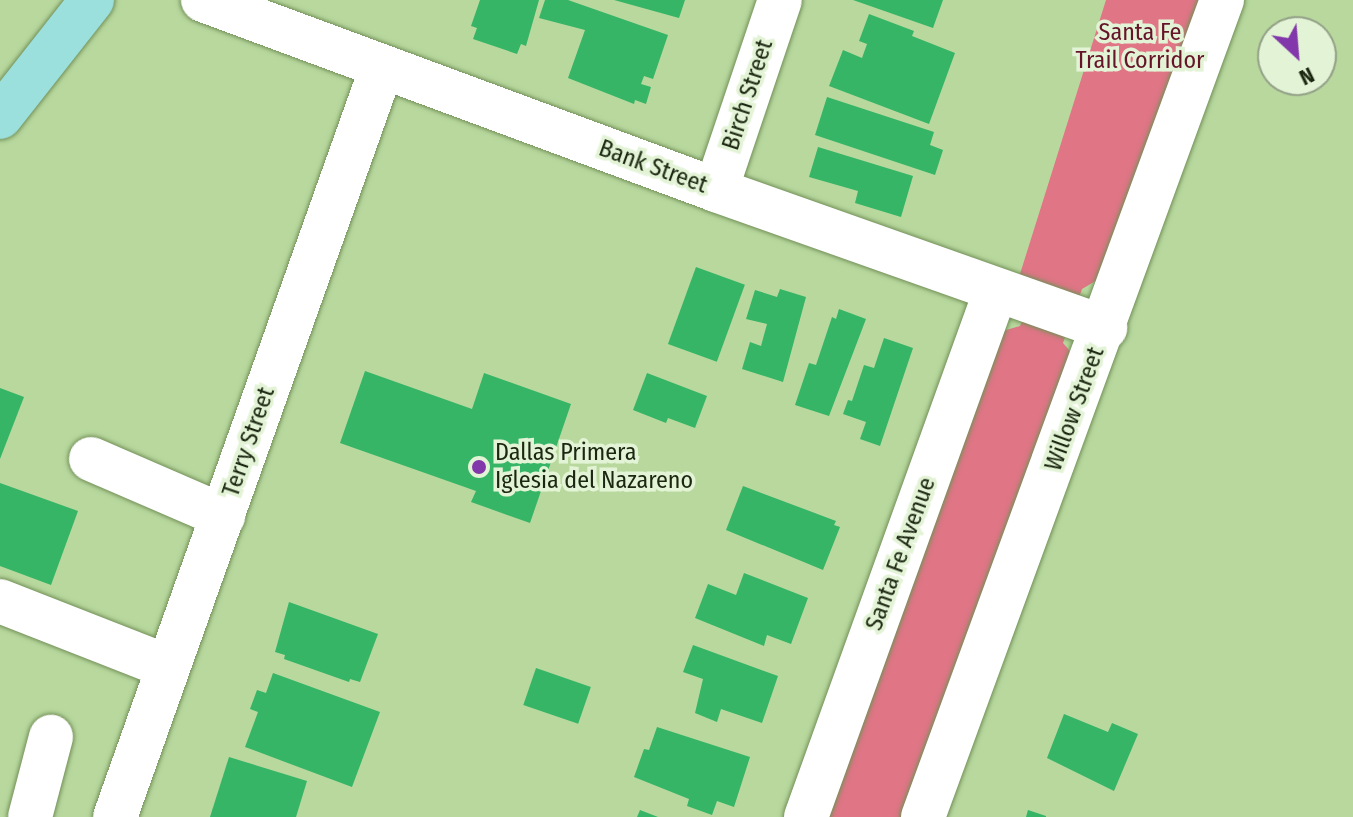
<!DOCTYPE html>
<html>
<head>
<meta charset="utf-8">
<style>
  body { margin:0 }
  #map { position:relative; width:1353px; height:817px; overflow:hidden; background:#b8d89e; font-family:"Fira Sans Condensed",sans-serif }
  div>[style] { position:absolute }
  .green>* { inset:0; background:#df7585 }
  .building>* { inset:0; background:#35b565; transform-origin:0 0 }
  .roads { filter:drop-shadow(0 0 2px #729058) drop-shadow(0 0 2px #729058) }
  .minor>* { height:44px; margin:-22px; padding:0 22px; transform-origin:22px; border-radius:22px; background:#fff }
  .major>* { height:44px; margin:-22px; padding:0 22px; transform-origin:22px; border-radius:22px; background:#9be0dd }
  .dots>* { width:22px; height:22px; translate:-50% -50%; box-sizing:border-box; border:4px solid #e3f3d6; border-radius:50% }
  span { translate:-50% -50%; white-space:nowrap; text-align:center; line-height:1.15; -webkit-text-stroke:7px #e3f3d6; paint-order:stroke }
  .park-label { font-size:24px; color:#661529 }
  .street-label { font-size:24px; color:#1b2710 }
  .poi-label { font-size:24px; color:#1b2710 }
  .left { translate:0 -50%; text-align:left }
  .north { position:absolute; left:1257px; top:16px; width:80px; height:80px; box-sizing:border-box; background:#e3f3d6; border:2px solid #93a187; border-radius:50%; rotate:154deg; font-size:22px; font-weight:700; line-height:32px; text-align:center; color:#1b2710 }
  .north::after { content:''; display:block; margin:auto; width:28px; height:36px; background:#8238aa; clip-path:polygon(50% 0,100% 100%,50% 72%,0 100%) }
</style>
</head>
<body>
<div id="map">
  <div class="green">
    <div style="clip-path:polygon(1106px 0,1206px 0,1104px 276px,1082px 289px,1063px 343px,1069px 350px,1071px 364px,906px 817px,823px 817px,1003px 331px,1020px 326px,1036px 288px,1019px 280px,1020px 274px)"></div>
  </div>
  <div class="building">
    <div style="clip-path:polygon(480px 0,539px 0,526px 46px,521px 44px,517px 54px,473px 39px,477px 28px,471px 26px)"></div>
    <div style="clip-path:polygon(545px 0,568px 0,668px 35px,653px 79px,644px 76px,641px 84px,651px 87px,646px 104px,635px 100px,634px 104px,568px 78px,585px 30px,539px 18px)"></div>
    <div style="clip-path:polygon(614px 0,685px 0,679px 18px)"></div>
    <div style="clip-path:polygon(853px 0,943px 0,933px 28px)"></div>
    <div style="clip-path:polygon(869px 14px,914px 31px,912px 36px,955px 53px,929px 124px,829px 86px,843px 50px,862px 58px,867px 44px,859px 41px)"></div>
    <div style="clip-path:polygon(827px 97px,934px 132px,930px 145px,943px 150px,935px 175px,815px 135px)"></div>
    <div style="clip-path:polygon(818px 147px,913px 176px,901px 217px,855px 203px,858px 191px,809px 177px)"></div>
    <div style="left:696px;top:267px;width:52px;height:82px;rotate:20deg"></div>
    <div style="clip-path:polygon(780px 289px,806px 297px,783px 382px,742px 369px,750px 342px,761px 346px,767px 324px,746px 319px,755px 290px,777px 297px)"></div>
    <div style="clip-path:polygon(839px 309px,866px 319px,829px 416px,795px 405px,809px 363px,816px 365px,832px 317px,836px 319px)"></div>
    <div style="clip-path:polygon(884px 338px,913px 348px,880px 446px,860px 439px,866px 422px,843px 414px,848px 400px,852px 401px,864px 365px,874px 368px)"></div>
    <div style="clip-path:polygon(365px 371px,472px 409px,484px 373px,571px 404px,530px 523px,471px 502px,476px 491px,340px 443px)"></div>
    <div style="clip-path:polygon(647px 373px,707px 396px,695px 428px,668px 418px,666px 423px,633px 410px)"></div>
    <div style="clip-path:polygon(0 388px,24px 397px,0 459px)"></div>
    <div style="clip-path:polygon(0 483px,78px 511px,51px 585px,0 566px)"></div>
    <div style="clip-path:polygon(743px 486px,836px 521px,834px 525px,840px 527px,823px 570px,726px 530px)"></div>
    <div style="clip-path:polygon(744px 573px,808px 598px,791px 644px,767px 635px,764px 646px,695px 618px,708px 584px,736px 595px)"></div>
    <div style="clip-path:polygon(289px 602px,378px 634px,360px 682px,350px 679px,349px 682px,284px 659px,285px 655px,275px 652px)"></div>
    <div style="clip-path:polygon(693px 645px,778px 676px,762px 723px,721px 709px,717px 722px,695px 713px,703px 679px,683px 672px)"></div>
    <div style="left:536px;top:668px;width:58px;height:39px;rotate:19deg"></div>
    <div style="clip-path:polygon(273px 673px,380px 712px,352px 787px,245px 747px,258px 712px,250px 709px,257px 690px,266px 693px)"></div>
    <div style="clip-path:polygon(1064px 714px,1108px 732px,1112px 723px,1138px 734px,1114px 791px,1047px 758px)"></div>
    <div style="clip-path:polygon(657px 727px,750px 757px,734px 807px,717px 801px,712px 815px,687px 806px,689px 799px,634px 777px,644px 749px,649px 750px)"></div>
    <div style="clip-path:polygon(229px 757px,307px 781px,296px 817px,210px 817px)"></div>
    <div style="clip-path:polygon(640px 810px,658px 817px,637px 817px)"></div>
    <div style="clip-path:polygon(1028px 810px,1046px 816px,1046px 817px,1026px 817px)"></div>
  </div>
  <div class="roads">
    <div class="minor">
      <div style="left:203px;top:0;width:547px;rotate:20.32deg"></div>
      <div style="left:716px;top:190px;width:413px;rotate:19.5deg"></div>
      <div style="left:716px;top:190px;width:200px;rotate:-71.4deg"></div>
      <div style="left:91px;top:459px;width:144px;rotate:23.4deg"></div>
      <div style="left:0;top:601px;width:180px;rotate:21.4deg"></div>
      <div style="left:30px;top:817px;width:83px;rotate:-75.3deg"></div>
      <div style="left:115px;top:817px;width:796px;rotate:-70.4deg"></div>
      <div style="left:806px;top:817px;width:560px;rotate:-70.17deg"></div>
      <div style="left:923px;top:817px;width:870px;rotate:-69.9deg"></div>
    </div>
    <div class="major">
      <div style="left:0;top:117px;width:149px;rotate:-51.8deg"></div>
    </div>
  </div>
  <div class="dots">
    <div style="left:479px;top:467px;background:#8238aa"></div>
  </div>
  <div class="park-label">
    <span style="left:1140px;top:47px">Santa Fe<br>Trail Corridor</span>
  </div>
  <div class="street-label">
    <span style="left:748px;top:95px;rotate:-72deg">Birch Street</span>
    <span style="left:653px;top:167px;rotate:20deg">Bank Street</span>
    <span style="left:1075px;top:409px;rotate:-70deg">Willow Street</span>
    <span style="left:249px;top:442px;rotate:-71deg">Terry Street</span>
    <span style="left:901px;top:554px;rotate:-70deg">Santa Fe Avenue</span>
  </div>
  <div class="poi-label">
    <span class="left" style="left:495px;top:467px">Dallas Primera<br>Iglesia del Nazareno</span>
  </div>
  <div class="north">N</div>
</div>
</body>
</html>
